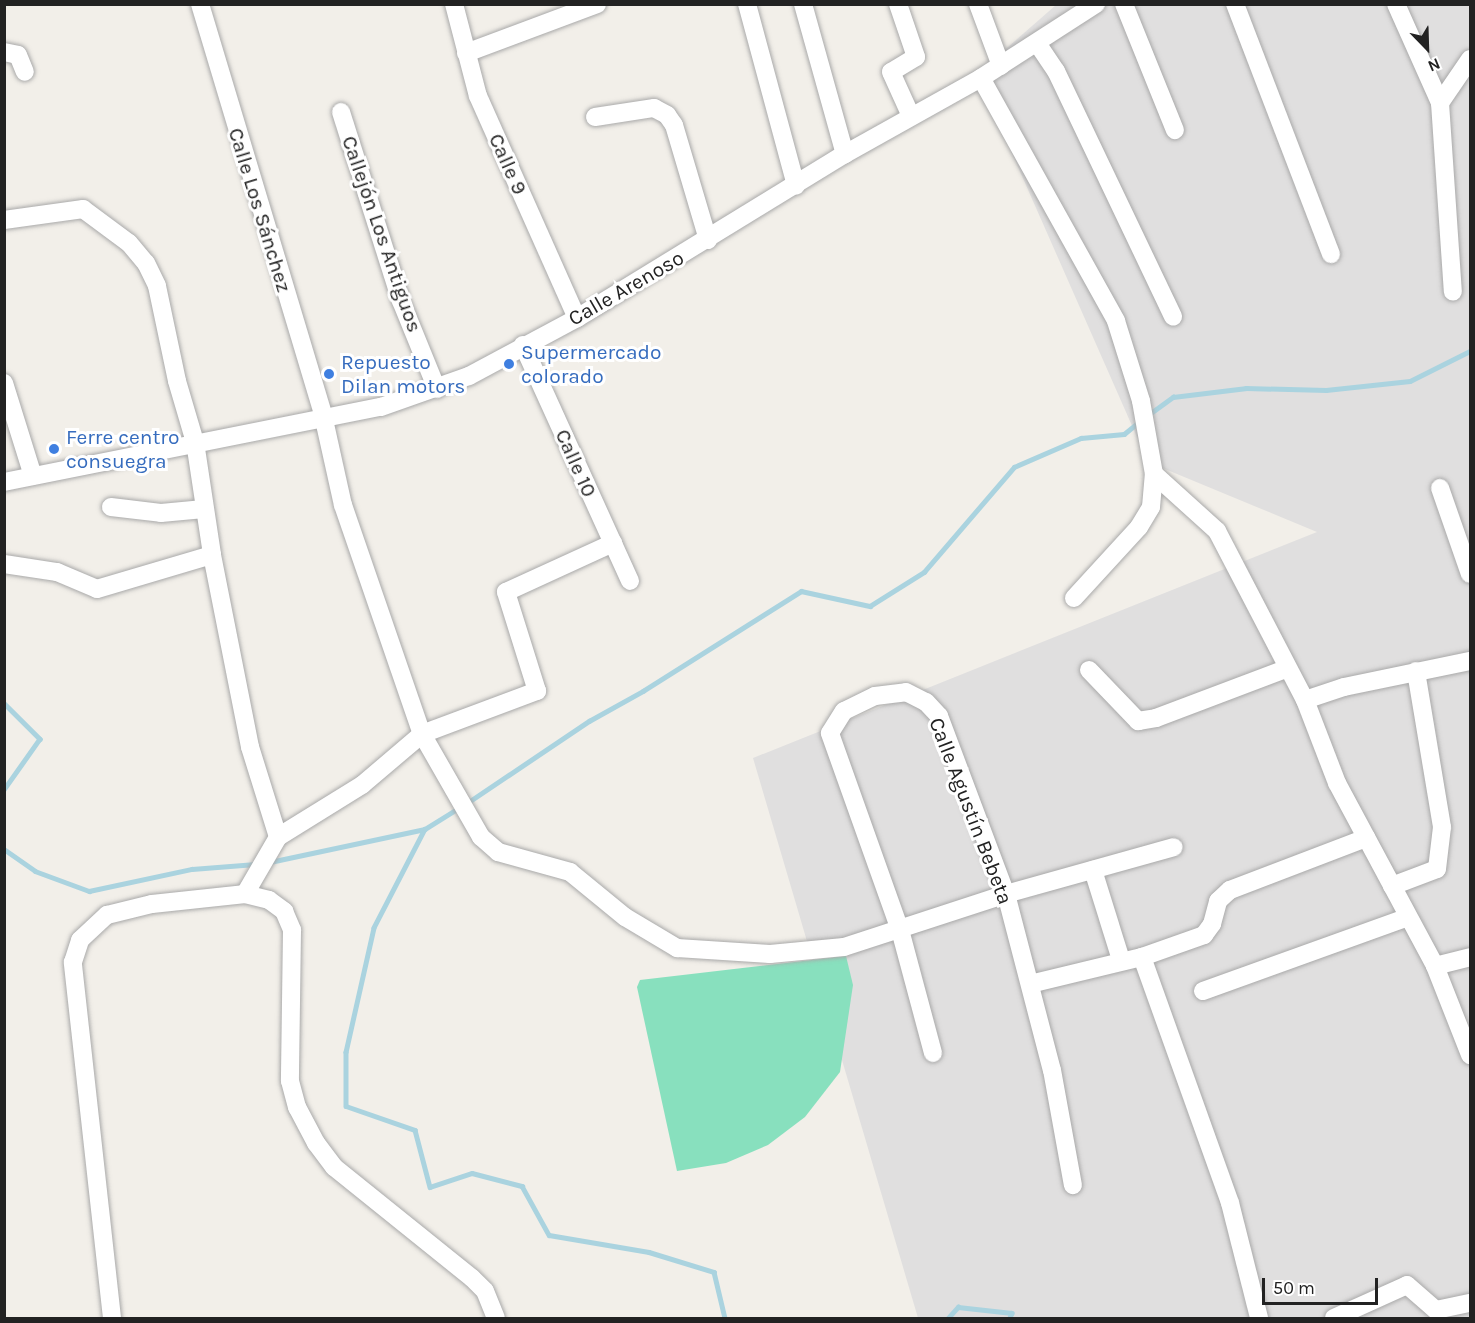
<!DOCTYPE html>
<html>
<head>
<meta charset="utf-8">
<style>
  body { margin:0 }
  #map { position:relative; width:1475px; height:1323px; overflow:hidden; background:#f2efe9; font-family:Karla,sans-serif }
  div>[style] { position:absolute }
  .residential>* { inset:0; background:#e0dfdf }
  .pitch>* { inset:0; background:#88e0be }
  .stream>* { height:4.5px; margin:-2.25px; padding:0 2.25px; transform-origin:2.25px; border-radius:2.25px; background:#aad3df }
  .roads { filter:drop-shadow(0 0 2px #a9a9a9) drop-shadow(0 0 2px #a9a9a9) }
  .minor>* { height:18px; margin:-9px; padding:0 9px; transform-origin:9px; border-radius:9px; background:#fff }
  .dots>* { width:16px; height:16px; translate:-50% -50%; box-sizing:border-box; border:3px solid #fff; border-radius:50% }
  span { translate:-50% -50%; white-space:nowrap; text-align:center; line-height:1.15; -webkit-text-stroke:6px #fff; paint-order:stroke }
  .street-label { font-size:21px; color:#222 }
  .shop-label { font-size:21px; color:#366cbe }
  .left { translate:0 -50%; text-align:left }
  .frame { position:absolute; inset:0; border:6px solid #222; pointer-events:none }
  .north { position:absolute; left:1397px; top:18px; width:60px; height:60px; -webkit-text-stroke:4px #fff; paint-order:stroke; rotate:157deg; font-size:16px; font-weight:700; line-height:24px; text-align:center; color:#222 }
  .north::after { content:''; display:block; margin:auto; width:21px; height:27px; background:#222; clip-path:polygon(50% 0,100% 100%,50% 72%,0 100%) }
  .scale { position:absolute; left:1262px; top:1278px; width:116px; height:27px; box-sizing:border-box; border:3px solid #222; border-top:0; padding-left:8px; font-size:18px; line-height:21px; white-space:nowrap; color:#222; -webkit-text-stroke:4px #fff; paint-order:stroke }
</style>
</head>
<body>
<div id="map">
  <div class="residential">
    <div style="clip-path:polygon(1056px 5px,1470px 5px,1470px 1318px,918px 1318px,753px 758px,1317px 532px,1148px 462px,977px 74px)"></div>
  </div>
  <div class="pitch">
    <div style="clip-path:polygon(846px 956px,853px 985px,840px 1072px,805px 1117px,768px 1145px,726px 1163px,677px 1171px,637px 987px,640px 980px)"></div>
  </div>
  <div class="stream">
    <div style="left:1148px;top:415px;width:31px;rotate:-36deg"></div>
    <div style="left:1173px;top:397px;width:74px;rotate:-7deg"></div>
    <div style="left:1246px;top:388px;width:80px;rotate:1.4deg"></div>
    <div style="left:1326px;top:390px;width:84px;rotate:-6.1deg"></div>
    <div style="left:1410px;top:381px;width:67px;rotate:-26.6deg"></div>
    <div style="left:4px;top:703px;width:51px;rotate:45deg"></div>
    <div style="left:40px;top:739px;width:62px;rotate:125.2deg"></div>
    <div style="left:467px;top:803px;width:147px;rotate:-33.9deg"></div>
    <div style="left:589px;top:721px;width:62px;rotate:-29.1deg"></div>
    <div style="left:643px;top:691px;width:187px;rotate:-32.3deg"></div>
    <div style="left:801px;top:591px;width:71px;rotate:12.3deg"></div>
    <div style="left:870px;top:606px;width:64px;rotate:-32.2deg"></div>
    <div style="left:924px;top:572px;width:138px;rotate:-49.4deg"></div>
    <div style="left:1014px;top:467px;width:73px;rotate:-23.4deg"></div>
    <div style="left:1081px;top:438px;width:43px;rotate:-5.3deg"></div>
    <div style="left:1124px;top:434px;width:19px;rotate:-39deg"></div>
    <div style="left:425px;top:829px;width:111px;rotate:117.3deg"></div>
    <div style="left:374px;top:928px;width:127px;rotate:102.7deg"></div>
    <div style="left:346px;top:1052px;width:54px;rotate:90deg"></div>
    <div style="left:346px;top:1106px;width:73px;rotate:19.2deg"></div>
    <div style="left:415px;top:1130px;width:59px;rotate:75.3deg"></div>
    <div style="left:430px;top:1187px;width:44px;rotate:-18.4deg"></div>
    <div style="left:472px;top:1173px;width:52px;rotate:14.6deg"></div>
    <div style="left:522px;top:1186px;width:56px;rotate:61.1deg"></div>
    <div style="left:549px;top:1235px;width:101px;rotate:9.6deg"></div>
    <div style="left:649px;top:1252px;width:68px;rotate:17.1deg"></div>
    <div style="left:714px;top:1272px;width:47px;rotate:76.6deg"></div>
    <div style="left:4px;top:849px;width:38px;rotate:35deg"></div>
    <div style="left:35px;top:871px;width:58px;rotate:20.3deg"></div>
    <div style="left:89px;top:891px;width:105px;rotate:-12.1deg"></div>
    <div style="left:192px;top:869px;width:64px;rotate:-4.5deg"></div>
    <div style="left:270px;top:862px;width:158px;rotate:-12deg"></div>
    <div style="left:425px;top:829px;width:40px;rotate:-32deg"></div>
    <div style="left:948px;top:1318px;width:15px;rotate:-48deg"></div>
    <div style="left:958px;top:1307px;width:54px;rotate:6.3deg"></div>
    <div style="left:1012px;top:1313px;width:5px;rotate:112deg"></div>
  </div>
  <div class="roads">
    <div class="minor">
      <div style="left:200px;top:4px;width:429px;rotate:73.3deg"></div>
      <div style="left:323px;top:415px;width:92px;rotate:77.5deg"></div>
      <div style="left:343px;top:505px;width:242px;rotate:71deg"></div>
      <div style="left:422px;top:734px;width:123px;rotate:-20.5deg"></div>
      <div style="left:537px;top:691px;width:104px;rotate:-107.4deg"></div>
      <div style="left:506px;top:592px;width:118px;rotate:-24.6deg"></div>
      <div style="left:454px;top:4px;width:95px;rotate:75.4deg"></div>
      <div style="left:478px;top:96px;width:243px;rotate:66deg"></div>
      <div style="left:747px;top:4px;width:188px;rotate:74.9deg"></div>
      <div style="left:803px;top:4px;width:156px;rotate:74.4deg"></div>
      <div style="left:898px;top:4px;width:56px;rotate:71.2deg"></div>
      <div style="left:916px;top:57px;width:29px;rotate:149deg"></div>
      <div style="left:891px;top:72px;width:48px;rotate:65.6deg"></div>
      <div style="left:978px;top:4px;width:66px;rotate:69.6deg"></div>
      <div style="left:1124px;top:4px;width:136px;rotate:68deg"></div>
      <div style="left:1235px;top:4px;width:268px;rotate:69deg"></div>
      <div style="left:1396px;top:4px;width:108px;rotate:66deg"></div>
      <div style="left:1440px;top:103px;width:189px;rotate:86.1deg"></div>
      <div style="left:1037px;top:43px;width:34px;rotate:56deg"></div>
      <div style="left:1056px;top:71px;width:272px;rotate:64.5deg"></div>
      <div style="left:4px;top:52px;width:14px;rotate:12deg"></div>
      <div style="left:18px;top:55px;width:18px;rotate:68deg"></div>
      <div style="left:466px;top:53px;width:140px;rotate:-20.5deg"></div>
      <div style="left:981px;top:78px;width:278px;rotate:60.9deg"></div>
      <div style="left:1116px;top:321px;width:84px;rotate:72.6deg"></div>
      <div style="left:1141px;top:401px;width:74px;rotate:79.9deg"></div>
      <div style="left:1154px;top:474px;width:85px;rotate:42.1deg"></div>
      <div style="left:1217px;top:531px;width:191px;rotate:62.5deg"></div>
      <div style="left:1305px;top:700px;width:89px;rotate:68.9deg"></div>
      <div style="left:1337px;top:783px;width:208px;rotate:61.8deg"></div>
      <div style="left:1435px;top:966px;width:96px;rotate:68.5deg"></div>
      <div style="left:1440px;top:103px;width:53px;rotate:-55.7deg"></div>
      <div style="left:341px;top:112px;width:198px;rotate:72.4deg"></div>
      <div style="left:401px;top:301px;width:95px;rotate:67.8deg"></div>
      <div style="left:595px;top:117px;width:60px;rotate:-8.7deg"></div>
      <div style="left:654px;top:108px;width:15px;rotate:28deg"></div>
      <div style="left:667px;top:115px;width:12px;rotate:55deg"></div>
      <div style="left:674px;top:125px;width:120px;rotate:73.5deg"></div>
      <div style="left:4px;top:220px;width:80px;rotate:-7.9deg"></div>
      <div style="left:83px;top:209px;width:57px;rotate:36.5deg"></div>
      <div style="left:129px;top:243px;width:26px;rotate:50deg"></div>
      <div style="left:146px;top:263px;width:25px;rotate:64deg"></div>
      <div style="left:157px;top:286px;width:97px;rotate:78.1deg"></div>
      <div style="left:177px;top:381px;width:64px;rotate:73.6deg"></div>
      <div style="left:195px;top:442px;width:114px;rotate:81.4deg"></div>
      <div style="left:212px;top:555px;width:196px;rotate:78.8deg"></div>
      <div style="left:250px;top:747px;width:94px;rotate:72.7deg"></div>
      <div style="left:523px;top:345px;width:259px;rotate:65.6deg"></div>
      <div style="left:4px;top:383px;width:97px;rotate:72.7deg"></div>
      <div style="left:4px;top:482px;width:384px;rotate:-11.3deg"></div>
      <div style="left:381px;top:407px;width:93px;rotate:-19.4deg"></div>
      <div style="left:469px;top:376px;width:123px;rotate:-28.2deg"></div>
      <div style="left:577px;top:318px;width:314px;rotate:-31.5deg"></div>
      <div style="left:845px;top:154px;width:156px;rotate:-29.2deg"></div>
      <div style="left:981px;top:78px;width:137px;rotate:-32.8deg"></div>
      <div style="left:1440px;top:488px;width:91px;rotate:70.8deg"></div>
      <div style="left:111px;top:507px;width:50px;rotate:6.8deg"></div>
      <div style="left:161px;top:513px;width:43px;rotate:-5.3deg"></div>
      <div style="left:4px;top:564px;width:54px;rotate:8.6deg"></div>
      <div style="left:57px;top:572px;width:43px;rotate:23deg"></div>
      <div style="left:97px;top:589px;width:120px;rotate:-16.5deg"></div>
      <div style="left:1074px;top:598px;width:96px;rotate:-47.5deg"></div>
      <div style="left:1139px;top:527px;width:23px;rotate:-59deg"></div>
      <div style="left:1151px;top:507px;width:33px;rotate:-85deg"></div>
      <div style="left:1089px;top:670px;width:71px;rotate:46.1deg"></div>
      <div style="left:1138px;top:721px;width:18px;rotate:-9deg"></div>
      <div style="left:1156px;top:718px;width:141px;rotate:-20.7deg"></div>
      <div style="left:1305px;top:700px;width:41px;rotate:-18.4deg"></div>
      <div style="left:1344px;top:687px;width:129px;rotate:-11.7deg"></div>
      <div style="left:1093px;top:870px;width:94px;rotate:72.7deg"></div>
      <div style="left:1392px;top:886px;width:48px;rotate:-20.7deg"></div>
      <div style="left:1437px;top:869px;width:42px;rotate:-83.2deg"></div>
      <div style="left:1442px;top:827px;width:158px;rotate:-99.5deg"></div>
      <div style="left:245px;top:894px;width:66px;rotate:-59.9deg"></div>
      <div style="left:278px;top:837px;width:99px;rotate:-31.8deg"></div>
      <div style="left:362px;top:785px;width:79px;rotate:-40.4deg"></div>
      <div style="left:422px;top:734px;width:119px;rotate:60.2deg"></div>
      <div style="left:481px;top:837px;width:23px;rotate:41deg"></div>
      <div style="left:498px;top:852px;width:75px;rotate:15.5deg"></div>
      <div style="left:570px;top:872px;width:71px;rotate:39.3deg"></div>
      <div style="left:625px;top:917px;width:61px;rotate:30.8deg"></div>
      <div style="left:677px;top:948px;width:93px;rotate:3.7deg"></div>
      <div style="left:770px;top:954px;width:74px;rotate:-5.4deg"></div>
      <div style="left:844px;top:947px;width:170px;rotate:-18.1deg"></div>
      <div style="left:1006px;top:894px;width:174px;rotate:-15.6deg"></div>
      <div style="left:1142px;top:957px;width:261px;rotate:70.3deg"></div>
      <div style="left:1230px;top:1203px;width:119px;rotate:75.8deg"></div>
      <div style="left:1435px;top:966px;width:36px;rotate:-14deg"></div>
      <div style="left:1030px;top:984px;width:115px;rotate:-13.6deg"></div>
      <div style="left:1142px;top:957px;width:66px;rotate:-19.5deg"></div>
      <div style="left:1204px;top:935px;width:14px;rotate:-54deg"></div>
      <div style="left:1212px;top:924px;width:24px;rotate:-75deg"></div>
      <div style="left:1218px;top:901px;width:16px;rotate:-43deg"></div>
      <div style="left:1230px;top:890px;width:146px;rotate:-20.9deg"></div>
      <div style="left:1203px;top:991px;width:218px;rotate:-19.8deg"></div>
      <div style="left:933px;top:1053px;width:127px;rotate:-105deg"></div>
      <div style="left:900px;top:930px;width:209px;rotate:-109.6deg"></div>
      <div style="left:830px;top:733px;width:26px;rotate:-58deg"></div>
      <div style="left:844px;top:711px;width:34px;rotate:-26deg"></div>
      <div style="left:875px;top:696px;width:31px;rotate:-7deg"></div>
      <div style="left:906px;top:692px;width:22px;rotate:27deg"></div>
      <div style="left:926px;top:702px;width:19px;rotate:47deg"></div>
      <div style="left:939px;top:716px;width:190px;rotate:69.4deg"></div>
      <div style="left:1006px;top:894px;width:182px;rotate:75.4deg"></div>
      <div style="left:1052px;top:1070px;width:117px;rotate:79.7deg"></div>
      <div style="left:112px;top:1318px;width:358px;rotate:-96.3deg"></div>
      <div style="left:73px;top:962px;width:23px;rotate:-72deg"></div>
      <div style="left:80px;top:940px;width:37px;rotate:-43deg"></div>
      <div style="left:107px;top:915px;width:46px;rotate:-13.7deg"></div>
      <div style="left:152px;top:904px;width:94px;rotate:-6.1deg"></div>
      <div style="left:245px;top:894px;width:25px;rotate:14deg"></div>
      <div style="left:269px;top:900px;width:19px;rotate:36deg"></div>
      <div style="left:284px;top:911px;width:21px;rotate:67deg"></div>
      <div style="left:292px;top:930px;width:151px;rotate:90.8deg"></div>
      <div style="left:290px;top:1081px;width:27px;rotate:75deg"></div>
      <div style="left:297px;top:1107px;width:41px;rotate:62.2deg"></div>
      <div style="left:316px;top:1143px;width:30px;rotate:53deg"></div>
      <div style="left:334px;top:1167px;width:177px;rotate:38.8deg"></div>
      <div style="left:472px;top:1278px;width:18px;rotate:45deg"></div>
      <div style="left:485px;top:1291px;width:29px;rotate:68deg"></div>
      <div style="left:1334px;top:1318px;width:80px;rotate:-24.3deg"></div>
      <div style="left:1407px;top:1285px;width:38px;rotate:41deg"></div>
      <div style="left:1436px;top:1310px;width:35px;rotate:-12deg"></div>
    </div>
  </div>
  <div class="dots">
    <div style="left:509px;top:364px;background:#3f7fe0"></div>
    <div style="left:329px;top:374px;background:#3f7fe0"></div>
    <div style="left:54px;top:449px;background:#3f7fe0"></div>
  </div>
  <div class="street-label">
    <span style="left:508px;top:164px;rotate:66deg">Calle 9</span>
    <span style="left:260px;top:210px;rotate:73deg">Calle Los Sánchez</span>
    <span style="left:382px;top:234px;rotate:71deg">Callejón Los Antiguos</span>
    <span style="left:626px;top:288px;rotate:-30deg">Calle Arenoso</span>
    <span style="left:576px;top:463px;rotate:66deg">Calle 10</span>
    <span style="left:971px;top:811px;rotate:69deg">Calle Agustín Bebeta</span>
  </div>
  <div class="shop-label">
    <span class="left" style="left:521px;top:364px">Supermercado<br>colorado</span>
    <span class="left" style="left:341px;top:374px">Repuesto<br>Dilan motors</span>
    <span class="left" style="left:66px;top:449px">Ferre centro<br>consuegra</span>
  </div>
  <div class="frame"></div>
  <div class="north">N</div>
  <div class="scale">50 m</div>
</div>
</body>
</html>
